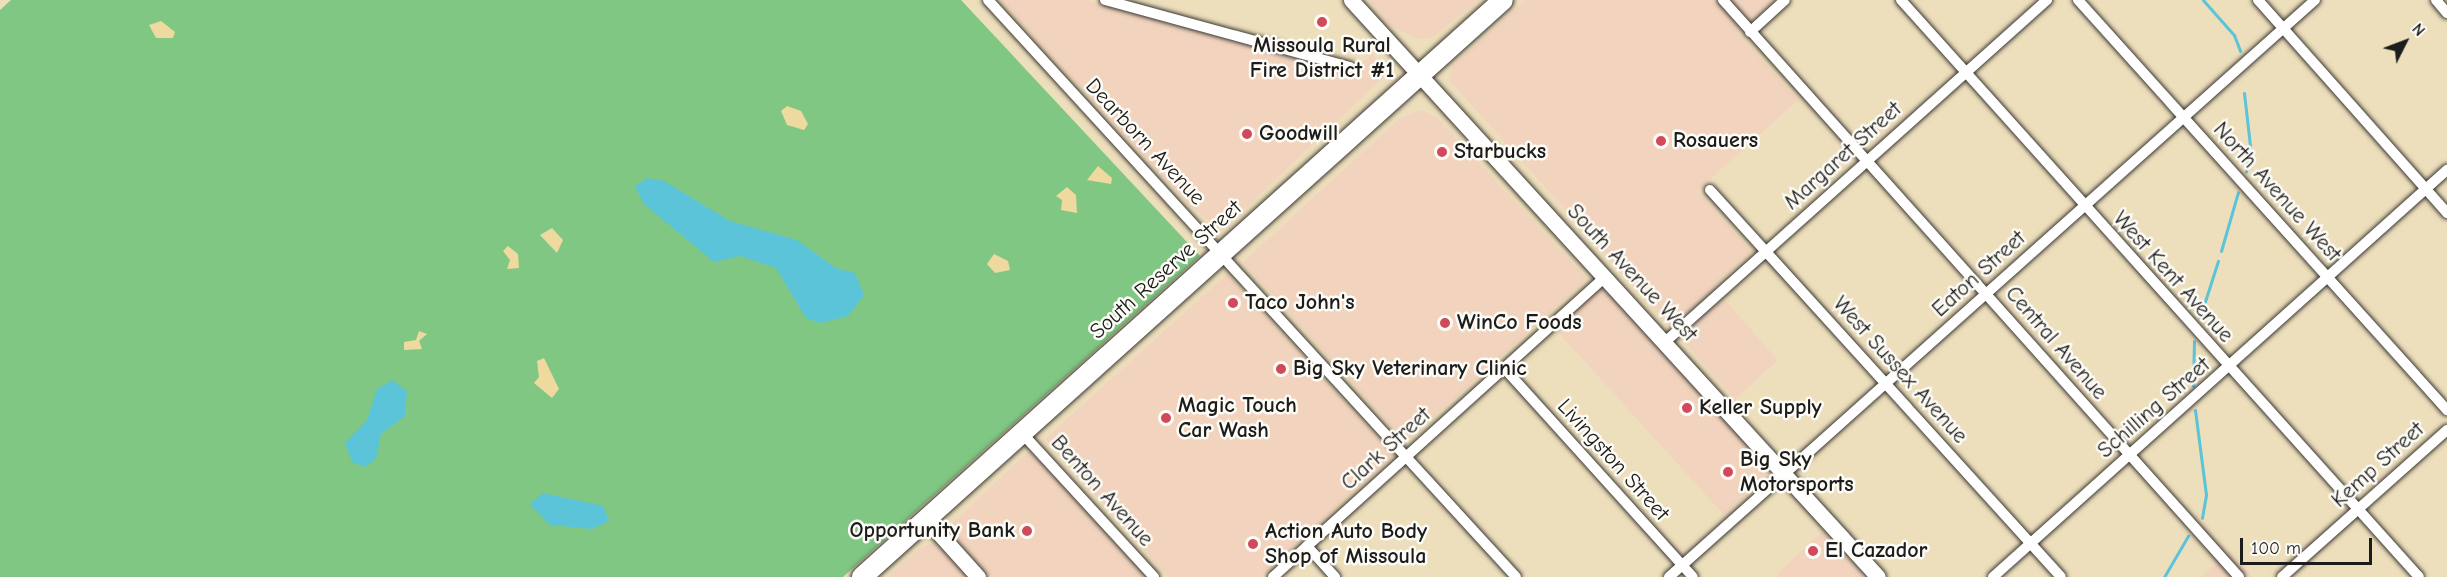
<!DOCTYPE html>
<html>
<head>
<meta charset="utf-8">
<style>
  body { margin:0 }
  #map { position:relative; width:2447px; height:577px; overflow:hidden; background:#eddebc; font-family:"Comic Neue",sans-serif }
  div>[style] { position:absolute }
  .built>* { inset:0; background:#f2d4be }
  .green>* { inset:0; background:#80c783 }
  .sand>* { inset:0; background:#eeda9e }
  .water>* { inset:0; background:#5cc4d9 }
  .stream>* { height:3px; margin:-1.5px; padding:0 1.5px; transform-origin:1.5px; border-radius:1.5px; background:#5cc4d9 }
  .roads { filter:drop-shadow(0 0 2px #3b3934) drop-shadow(0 0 2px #3b3934) }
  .street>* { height:10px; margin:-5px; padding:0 5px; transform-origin:5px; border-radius:5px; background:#fff }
  .secondary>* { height:15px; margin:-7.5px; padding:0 7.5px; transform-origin:7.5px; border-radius:7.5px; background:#fff }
  .highway>* { height:20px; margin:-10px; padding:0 10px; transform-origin:10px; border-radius:10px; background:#fff }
  .dots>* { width:16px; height:16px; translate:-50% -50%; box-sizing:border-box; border:3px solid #fdfcf7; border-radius:50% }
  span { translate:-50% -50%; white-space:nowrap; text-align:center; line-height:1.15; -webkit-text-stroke:5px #fdfcf7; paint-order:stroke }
  .poi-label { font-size:22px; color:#1c1c1c; font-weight:700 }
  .left { translate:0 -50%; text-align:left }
  .right { translate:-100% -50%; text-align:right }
  .street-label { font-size:22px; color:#1c1c1c }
  .north { position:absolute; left:2375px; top:12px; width:60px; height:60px; -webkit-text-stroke:4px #fdfcf7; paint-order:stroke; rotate:48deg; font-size:16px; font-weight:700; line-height:24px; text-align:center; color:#1c1c1c }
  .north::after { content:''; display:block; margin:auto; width:21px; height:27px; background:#1c1c1c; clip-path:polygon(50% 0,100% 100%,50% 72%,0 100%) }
  .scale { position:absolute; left:2240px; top:538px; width:132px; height:27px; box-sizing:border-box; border:3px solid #1c1c1c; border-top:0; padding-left:8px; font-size:18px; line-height:21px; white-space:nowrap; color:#1c1c1c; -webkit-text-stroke:4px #fdfcf7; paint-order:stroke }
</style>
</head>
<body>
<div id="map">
  <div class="built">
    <div style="clip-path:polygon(999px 0,1086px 0,1351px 72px,1373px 54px,1385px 76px,1236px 217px,1216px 226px,1187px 203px)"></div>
    <div style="clip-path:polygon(1369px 0,1478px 0,1432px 38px,1417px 39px,1389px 25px)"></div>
    <div style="clip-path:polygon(1525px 0,1775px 0,1738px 33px,1798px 100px,1697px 191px,1752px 252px,1713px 287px,1778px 360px,1735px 399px,1449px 80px,1453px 65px)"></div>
    <div style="clip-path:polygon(1422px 110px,1436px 117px,1587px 279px,1405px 442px,1243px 262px,1400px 118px)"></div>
    <div style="clip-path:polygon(1227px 274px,1394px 455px,1260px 577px,1169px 577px,1045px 439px)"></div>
    <div style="clip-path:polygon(1599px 290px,1613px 293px,1770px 468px,1767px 477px,1724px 515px,1556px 330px)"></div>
    <div style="clip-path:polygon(1029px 451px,1033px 453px,1148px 577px,989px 577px,953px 534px,951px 524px)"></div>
    <div style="clip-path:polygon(1823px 531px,1864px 577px,1780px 577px,1777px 574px)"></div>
    <div style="clip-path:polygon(934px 543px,973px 577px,888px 577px,920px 548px)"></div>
    <div style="clip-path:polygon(2229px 551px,2252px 577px,2201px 577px)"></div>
  </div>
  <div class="green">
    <div style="clip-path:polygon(11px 0,961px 0,1200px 256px,843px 577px,0 577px,0 10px)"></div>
  </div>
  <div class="sand">
    <div style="clip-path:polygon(161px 21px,175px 32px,173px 38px,156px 38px,149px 25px)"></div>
    <div style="clip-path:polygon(787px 106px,801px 111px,808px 124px,804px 130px,787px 125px,781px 111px)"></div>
    <div style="clip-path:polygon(1098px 166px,1112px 178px,1111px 184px,1087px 180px)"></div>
    <div style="clip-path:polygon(1067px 187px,1076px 195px,1077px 213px,1061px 210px,1062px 200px,1056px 196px)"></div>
    <div style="clip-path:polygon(552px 228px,563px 240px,557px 253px,540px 235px)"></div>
    <div style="clip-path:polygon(508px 246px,518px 254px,519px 268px,507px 269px,510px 260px,503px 251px)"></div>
    <div style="clip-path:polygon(994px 254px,1008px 261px,1010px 270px,995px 273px,987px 264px)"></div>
    <div style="clip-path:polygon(419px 331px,427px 334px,419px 341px,422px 349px,404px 350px,404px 342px,416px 340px)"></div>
    <div style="clip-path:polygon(544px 358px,559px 389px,552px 398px,534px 383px,539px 377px,537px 361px)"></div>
  </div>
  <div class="water">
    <div style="clip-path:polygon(647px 178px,664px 181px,730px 221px,797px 240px,836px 268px,855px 273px,864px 295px,848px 316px,820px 323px,806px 318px,776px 268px,740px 256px,714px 262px,644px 204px,635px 187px)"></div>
    <div style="clip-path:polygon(393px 380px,407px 392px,405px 416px,381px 434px,376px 459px,365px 467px,352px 462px,345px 443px,367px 420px,377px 389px)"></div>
    <div style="clip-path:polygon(543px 493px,603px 506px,609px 521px,592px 529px,550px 525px,530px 504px)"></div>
  </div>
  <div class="stream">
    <div style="left:2203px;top:0;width:47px;rotate:48.5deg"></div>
    <div style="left:2234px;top:35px;width:17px;rotate:69deg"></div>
    <div style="left:2244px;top:93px;width:53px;rotate:83.5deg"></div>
    <div style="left:2250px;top:146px;width:26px;rotate:99deg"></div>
    <div style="left:2221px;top:251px;width:61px;rotate:-73.9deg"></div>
    <div style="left:2200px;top:317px;width:59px;rotate:-72.2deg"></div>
    <div style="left:2193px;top:386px;width:45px;rotate:-88.7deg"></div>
    <div style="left:2195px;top:410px;width:86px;rotate:82.6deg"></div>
    <div style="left:2206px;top:495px;width:23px;rotate:100deg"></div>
    <div style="left:2164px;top:577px;width:48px;rotate:-59.7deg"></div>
  </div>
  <div class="roads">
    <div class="street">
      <div style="left:988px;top:0;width:782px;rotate:47.54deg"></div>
      <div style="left:1105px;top:0;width:254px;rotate:15.3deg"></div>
      <div style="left:1723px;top:0;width:774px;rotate:48.19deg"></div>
      <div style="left:1901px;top:0;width:775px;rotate:48.08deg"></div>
      <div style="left:2078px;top:0;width:552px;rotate:48.01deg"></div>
      <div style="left:2258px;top:0;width:285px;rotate:48.4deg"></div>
      <div style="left:2436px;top:0;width:17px;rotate:50deg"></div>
      <div style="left:1750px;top:32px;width:47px;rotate:-42.4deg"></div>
      <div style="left:1710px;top:190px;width:522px;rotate:47.79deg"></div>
      <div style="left:1665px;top:342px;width:513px;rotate:-41.84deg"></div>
      <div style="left:1505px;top:369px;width:280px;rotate:47.9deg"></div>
      <div style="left:1021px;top:432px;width:197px;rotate:47.5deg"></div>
      <div style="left:1307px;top:546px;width:42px;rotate:47.9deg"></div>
      <div style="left:1273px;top:577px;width:447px;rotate:-42.1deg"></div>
      <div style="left:1669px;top:577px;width:866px;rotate:-41.77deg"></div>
      <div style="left:1993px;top:577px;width:610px;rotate:-41.88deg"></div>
      <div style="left:2282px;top:577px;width:221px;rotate:-41.7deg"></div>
    </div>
    <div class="secondary">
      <div style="left:1351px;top:0;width:781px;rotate:47.59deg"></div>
      <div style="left:926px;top:519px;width:78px;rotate:48.1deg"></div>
    </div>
    <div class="highway">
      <div style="left:862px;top:577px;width:862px;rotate:-41.99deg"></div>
    </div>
  </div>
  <div class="dots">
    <div style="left:1322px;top:22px;background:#d1495b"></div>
    <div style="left:1247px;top:134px;background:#d1495b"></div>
    <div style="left:1661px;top:141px;background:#d1495b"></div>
    <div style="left:1442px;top:152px;background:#d1495b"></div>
    <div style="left:1233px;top:303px;background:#d1495b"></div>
    <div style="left:1445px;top:323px;background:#d1495b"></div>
    <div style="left:1281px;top:369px;background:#d1495b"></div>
    <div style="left:1687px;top:408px;background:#d1495b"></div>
    <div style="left:1166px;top:418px;background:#d1495b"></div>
    <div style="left:1728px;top:472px;background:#d1495b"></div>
    <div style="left:1027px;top:531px;background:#d1495b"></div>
    <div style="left:1253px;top:544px;background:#d1495b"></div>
    <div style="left:1813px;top:551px;background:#d1495b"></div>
  </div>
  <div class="poi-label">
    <span style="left:1322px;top:58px">Missoula Rural<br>Fire District #1</span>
    <span class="left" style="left:1259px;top:134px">Goodwill</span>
    <span class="left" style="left:1673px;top:141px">Rosauers</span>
    <span class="left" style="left:1454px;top:152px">Starbucks</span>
    <span class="left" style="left:1245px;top:303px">Taco John's</span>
    <span class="left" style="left:1457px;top:323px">WinCo Foods</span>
    <span class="left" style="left:1293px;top:369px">Big Sky Veterinary Clinic</span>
    <span class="left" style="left:1178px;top:418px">Magic Touch<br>Car Wash</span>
    <span class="left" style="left:1699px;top:408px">Keller Supply</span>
    <span class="left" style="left:1740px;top:472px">Big Sky<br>Motorsports</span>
    <span class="right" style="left:1015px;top:531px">Opportunity Bank</span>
    <span class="left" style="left:1265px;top:544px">Action Auto Body<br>Shop of Missoula</span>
    <span class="left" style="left:1825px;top:551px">El Cazador</span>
  </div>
  <div class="street-label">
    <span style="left:1145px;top:142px;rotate:47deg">Dearborn Avenue</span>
    <span style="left:1843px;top:156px;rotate:-42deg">Margaret Street</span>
    <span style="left:2277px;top:192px;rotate:48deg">North Avenue West</span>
    <span style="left:1166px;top:270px;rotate:-42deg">South Reserve Street</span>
    <span style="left:1632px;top:273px;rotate:47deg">South Avenue West</span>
    <span style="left:1979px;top:274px;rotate:-42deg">Eaton Street</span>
    <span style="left:2173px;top:277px;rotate:48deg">West Kent Avenue</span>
    <span style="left:2056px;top:343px;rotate:49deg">Central Avenue</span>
    <span style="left:1900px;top:370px;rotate:48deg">West Sussex Avenue</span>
    <span style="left:2154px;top:408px;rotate:-41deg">Schilling Street</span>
    <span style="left:1386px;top:449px;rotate:-42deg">Clark Street</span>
    <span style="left:1613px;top:460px;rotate:48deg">Livingston Street</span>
    <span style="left:2378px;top:465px;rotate:-42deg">Kemp Street</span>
    <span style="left:1102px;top:491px;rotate:48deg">Benton Avenue</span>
  </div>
  <div class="north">N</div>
  <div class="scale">100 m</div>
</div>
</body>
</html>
